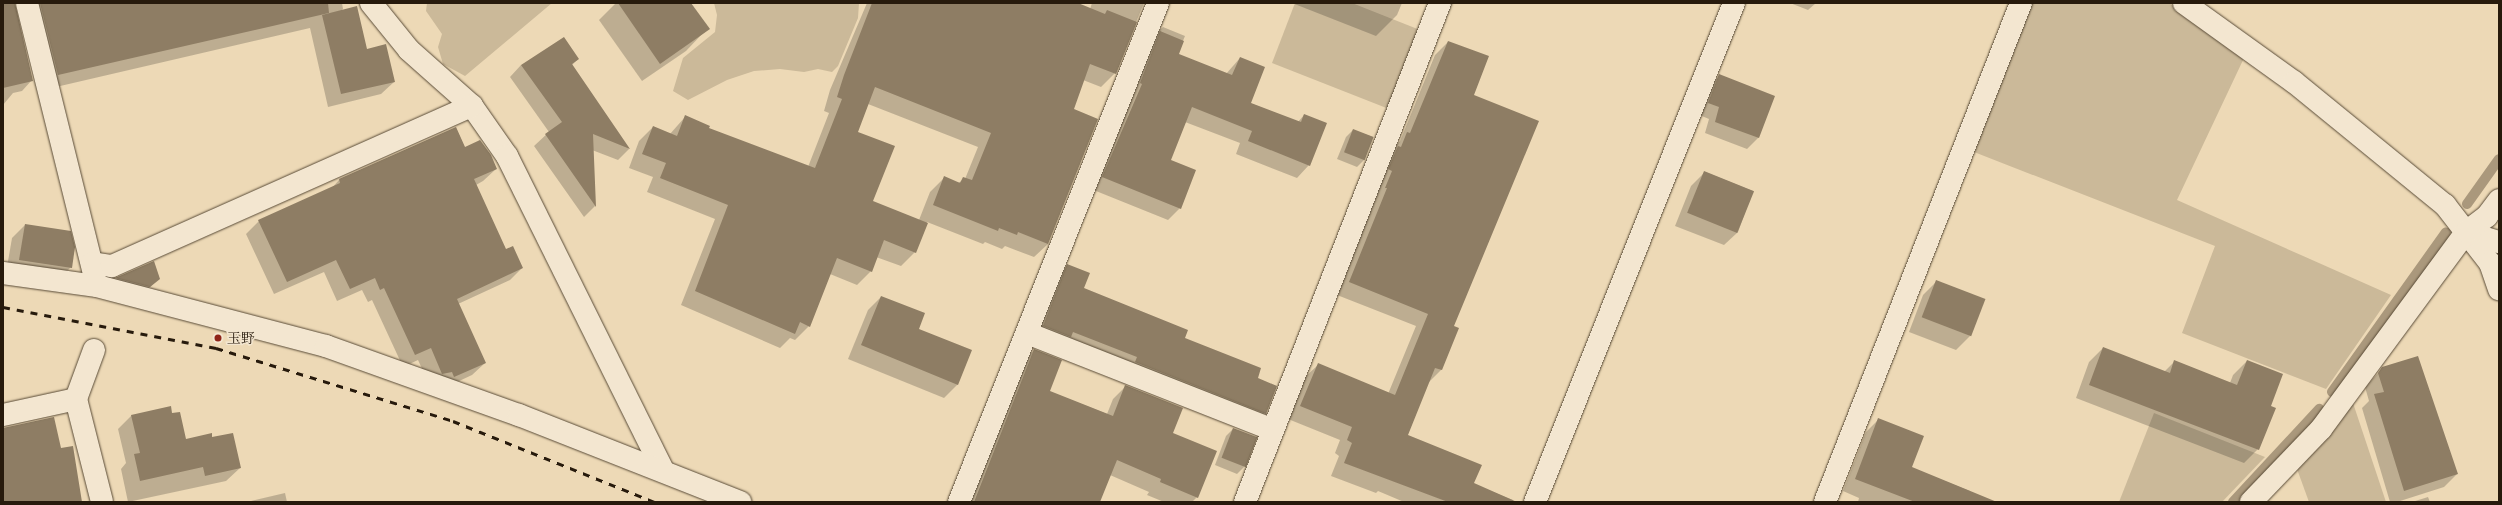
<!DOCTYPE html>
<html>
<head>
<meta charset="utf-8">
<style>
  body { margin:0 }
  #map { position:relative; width:2502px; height:505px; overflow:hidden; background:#edd9b6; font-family:"EB Garamond","Noto Serif JP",serif }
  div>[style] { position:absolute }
  .green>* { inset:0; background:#cbb999 }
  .shadow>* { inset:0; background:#0003 }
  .stream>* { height:10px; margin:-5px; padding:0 5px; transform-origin:5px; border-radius:5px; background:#aa987c }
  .building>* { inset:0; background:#8e7d64; transform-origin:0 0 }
  .roads { filter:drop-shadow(0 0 1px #584a36) drop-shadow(0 0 1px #584a36) }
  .minor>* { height:22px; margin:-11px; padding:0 11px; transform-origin:11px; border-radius:11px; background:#f3e6d0 }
  .rail>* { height:3px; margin-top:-1.5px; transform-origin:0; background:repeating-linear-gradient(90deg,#271a0c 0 7px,transparent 0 14px) }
  .dots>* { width:11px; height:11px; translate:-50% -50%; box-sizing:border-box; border:2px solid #f3e6d0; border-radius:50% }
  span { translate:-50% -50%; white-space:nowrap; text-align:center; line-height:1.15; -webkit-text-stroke:3px #f3e6d0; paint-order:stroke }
  .poi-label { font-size:14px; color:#271a0c }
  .left { translate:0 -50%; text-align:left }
  .frame { position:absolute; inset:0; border:4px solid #271a0c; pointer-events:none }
</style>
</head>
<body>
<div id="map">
  <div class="green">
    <div style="clip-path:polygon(427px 3px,552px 3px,465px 76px,443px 64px,438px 47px,442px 34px,426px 11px)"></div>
    <div style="clip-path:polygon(714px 3px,859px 3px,858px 18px,838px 66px,832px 72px,818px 69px,804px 72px,780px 69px,754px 71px,727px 80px,688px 100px,673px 91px,683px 58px,715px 32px,717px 15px)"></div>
    <div style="clip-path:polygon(1295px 3px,1352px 3px,1420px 30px,1389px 109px,1272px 63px)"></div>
    <div style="clip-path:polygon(2032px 3px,2169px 3px,2244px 58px,2177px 200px,2391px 295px,2326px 389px,2182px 333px,2215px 246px,1974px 152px)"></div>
    <div style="clip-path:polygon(2352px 400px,2386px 502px,2309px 502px,2297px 469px)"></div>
    <div style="clip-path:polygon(2154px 413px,2265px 457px,2222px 502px,2119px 502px)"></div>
  </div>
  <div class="shadow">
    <div style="clip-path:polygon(19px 3px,342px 3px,343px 9px,341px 11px,366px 50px,394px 82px,381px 94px,328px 107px,310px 28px,43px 90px)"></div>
    <div style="clip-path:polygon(616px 3px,690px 3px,704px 32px,686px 51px,642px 81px,599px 20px)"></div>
    <div style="clip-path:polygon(evenodd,867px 3px,1075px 3px,1090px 9px,1092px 3px,1144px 3px,1115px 73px,1101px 87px,1083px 80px,1073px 110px,1048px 244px,1034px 257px,1005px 246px,1002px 249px,985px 242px,983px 244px,927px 222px,915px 252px,901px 266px,876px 257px,871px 271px,857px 285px,830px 274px,809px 326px,795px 340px,790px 338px,780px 348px,681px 305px,715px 219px,647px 192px,653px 177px,629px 168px,639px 141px,653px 127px,670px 134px,685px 117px,708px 129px,808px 167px,829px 113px,824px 111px,830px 90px,867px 3px,868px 104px,978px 147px,965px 179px,958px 183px,944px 178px,930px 192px,919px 220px,872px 202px,857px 132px,868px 104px)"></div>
    <div style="clip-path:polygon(1292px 3px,1402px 3px,1397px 15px,1376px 36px)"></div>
    <div style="clip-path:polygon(1790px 3px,1816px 3px,1808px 10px)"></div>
    <div style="clip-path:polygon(1163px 27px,1185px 36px,1177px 55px,1226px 74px,1240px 58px,1250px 103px,1298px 122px,1304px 115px,1309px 165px,1297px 178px,1236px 154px,1240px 143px,1185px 122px,1170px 160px,1180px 208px,1168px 220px,1091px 189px,1150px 39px)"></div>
    <div style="clip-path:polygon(3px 29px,32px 80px,22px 91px,13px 93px,3px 105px)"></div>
    <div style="clip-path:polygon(1448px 42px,1472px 95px,1453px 327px,1457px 329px,1441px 370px,1428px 383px,1407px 436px,1473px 484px,1513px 500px,1512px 502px,1404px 502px,1378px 491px,1376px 493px,1331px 476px,1339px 456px,1335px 453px,1340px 440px,1288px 419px,1305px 377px,1318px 365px,1388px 394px,1416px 326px,1337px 295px,1395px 146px,1400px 141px,1435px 55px)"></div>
    <div style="clip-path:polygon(578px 59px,571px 66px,629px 149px,618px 160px,592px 150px,595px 206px,584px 217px,534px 146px,549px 132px,510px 77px,521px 65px)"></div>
    <div style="clip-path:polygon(1719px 76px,1774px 97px,1758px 138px,1747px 149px,1705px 133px,1709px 119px,1697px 114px,1708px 87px)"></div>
    <div style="clip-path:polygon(456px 128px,465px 148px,496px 169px,483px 181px,476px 185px,506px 251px,522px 268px,510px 280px,458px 304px,485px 363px,472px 375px,442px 389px,430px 386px,418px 360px,403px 367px,372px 300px,368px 302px,362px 290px,337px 301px,324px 272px,274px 294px,246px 234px,259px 221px,332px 188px,339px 180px)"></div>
    <div style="clip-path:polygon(1353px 130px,1373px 137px,1364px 160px,1357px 167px,1337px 159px,1346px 137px)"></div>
    <div style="clip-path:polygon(1705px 172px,1753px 191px,1738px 232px,1724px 245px,1675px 226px,1691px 186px)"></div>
    <div style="clip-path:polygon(25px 225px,71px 267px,57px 281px,6px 273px,12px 238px)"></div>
    <div style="clip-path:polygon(153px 262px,159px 278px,145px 292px,103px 291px,116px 279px)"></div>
    <div style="clip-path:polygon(1067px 266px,1083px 288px,1184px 338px,1265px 413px,1253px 426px,1031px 339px,1055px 278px)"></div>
    <div style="clip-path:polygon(1937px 281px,1970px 336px,1956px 350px,1909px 332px,1923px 295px)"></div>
    <div style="clip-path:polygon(881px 297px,918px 330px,958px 384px,944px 398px,848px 359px,868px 310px)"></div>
    <div style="clip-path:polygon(2103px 348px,2164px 372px,2175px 361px,2230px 383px,2233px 375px,2247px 361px,2269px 406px,2258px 449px,2244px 463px,2076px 398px,2089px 362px)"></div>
    <div style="clip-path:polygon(1034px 350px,1048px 391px,1107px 414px,1113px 399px,1126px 386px,1172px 434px,1197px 497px,1192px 502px,1164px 502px,1147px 495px,1149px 492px,1110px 475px,1099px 502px,967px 502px,1021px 363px)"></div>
    <div style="clip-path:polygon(2383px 368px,2457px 474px,2444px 487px,2397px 502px,2390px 502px,2362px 408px,2369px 401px,2365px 387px)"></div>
    <div style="clip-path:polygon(132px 415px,172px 415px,185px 440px,212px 439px,240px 468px,226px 481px,128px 502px,121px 469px,126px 463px,118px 429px)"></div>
    <div style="clip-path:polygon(1879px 419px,1911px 468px,1970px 491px,1965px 502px,1858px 502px,1859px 498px,1843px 491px,1866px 432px)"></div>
    <div style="clip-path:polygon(1233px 429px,1244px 467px,1237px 474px,1215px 465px,1226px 436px)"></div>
    <div style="clip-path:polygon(285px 493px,287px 502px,247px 502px)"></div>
    <div style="clip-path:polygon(2428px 497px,2430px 502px,2412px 502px)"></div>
  </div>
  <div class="stream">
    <div style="left:2467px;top:204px;width:55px;rotate:-54.6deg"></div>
    <div style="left:2332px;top:392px;width:196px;rotate:-54.5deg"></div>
    <div style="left:2233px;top:502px;width:127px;rotate:-47.2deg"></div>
  </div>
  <div class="building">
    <div style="clip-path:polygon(3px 3px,15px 3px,33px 81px,3px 88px)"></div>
    <div style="clip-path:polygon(40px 3px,328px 3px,329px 13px,58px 75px)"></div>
    <div style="clip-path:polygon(618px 3px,691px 3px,710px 29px,660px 64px)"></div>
    <div style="clip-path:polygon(872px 3px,1078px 3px,1105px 14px,1107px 10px,1137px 22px,1116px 74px,1090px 64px,1074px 109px,1098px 119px,1048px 244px,1018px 232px,1017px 235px,999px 228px,998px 231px,933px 205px,944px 176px,960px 183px,963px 177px,972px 180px,991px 133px,875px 87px,858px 132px,895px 146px,873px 201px,928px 223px,916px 253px,884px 240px,872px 272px,837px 258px,810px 327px,800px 322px,795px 334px,695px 291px,728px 205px,660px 178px,666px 163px,642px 154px,653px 126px,677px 136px,685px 115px,710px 126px,709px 128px,815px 168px,842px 99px,837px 97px,844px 75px)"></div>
    <div style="clip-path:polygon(357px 6px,367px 49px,386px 44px,395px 82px,341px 94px,322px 15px)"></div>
    <div style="clip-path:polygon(1160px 31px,1184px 41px,1179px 54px,1232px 75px,1240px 57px,1265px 67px,1251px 103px,1301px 122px,1304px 114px,1327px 123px,1310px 166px,1248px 141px,1252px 131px,1192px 107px,1171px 160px,1196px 170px,1181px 209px,1102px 177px,1142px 84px,1140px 83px)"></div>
    <div style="clip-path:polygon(564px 37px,579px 59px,572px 64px,630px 149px,593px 134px,596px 207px,545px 134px,562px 122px,521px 65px)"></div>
    <div style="clip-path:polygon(1448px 41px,1489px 56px,1474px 95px,1539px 121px,1454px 326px,1459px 328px,1442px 370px,1435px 368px,1408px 435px,1482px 465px,1474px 483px,1517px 502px,1448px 502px,1344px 463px,1352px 443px,1347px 440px,1352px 427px,1300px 406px,1318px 363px,1395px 395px,1428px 314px,1349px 282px,1387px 188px,1385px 188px,1392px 171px,1388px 169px,1398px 146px,1401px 147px,1407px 132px,1410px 133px)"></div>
    <div style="clip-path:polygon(1719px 74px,1775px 96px,1759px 138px,1715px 122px,1719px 107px,1708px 103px)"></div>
    <div style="clip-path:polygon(456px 127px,465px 147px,480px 140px,491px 155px,497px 169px,474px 179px,506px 249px,513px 246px,523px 268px,457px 299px,486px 363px,454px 377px,452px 372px,442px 374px,431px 348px,415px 355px,384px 288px,380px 290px,375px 278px,350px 289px,336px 260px,287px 282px,258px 220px,340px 183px,339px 179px)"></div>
    <div style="left:1353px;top:129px;width:22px;height:25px;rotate:21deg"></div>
    <div style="left:1704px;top:171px;width:54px;height:45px;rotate:22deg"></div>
    <div style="clip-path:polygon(25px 224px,71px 231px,75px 247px,72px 268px,19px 260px)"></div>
    <div style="clip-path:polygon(154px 261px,160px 279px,150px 287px,115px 278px)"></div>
    <div style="clip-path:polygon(1067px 264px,1090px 273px,1084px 288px,1188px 330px,1185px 338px,1261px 368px,1258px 378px,1277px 386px,1266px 414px,1135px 362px,1137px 357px,1073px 332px,1071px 337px,1043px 326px)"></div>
    <div style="left:1936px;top:280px;width:53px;height:40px;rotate:21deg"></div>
    <div style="clip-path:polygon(881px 296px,925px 313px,919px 329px,972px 350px,958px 385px,861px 345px)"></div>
    <div style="clip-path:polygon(2103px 347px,2170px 373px,2174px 360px,2237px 385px,2247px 360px,2283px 374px,2271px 406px,2276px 408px,2259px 450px,2089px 385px)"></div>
    <div style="clip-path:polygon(1034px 349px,1062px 360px,1050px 391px,1113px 416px,1125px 385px,1183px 408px,1173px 433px,1217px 451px,1198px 498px,1160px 482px,1161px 479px,1117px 460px,1100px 502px,974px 502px)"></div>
    <div style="clip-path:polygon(2418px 356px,2458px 474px,2404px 491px,2374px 394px,2384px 392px,2378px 373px,2382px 367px)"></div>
    <div style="clip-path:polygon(171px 406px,172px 413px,180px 412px,186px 439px,212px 433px,212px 437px,233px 433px,241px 468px,205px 476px,203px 467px,140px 481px,134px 454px,140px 453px,131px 415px)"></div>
    <div style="clip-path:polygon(54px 417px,61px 448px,73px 446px,82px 502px,3px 502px,3px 428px)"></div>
    <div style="clip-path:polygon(1878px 418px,1924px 436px,1912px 467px,1997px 502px,1915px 502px,1855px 479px)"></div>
    <div style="left:1233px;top:428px;width:26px;height:32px;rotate:21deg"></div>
  </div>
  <div class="roads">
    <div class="minor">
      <div style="left:27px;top:3px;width:282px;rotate:76.1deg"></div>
      <div style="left:371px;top:3px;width:60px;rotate:51deg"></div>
      <div style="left:409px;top:50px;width:84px;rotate:41.6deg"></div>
      <div style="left:472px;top:106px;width:61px;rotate:55deg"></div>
      <div style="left:507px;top:156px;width:351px;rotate:63.6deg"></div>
      <div style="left:2184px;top:3px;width:135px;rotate:35.7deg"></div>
      <div style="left:2294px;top:82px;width:195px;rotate:39.2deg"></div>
      <div style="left:2445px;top:205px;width:73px;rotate:52.2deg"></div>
      <div style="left:2490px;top:263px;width:28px;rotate:71deg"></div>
      <div style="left:2466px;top:232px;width:34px;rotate:17deg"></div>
      <div style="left:92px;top:263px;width:20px;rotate:9deg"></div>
      <div style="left:112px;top:266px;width:394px;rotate:-24deg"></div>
      <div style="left:3px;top:273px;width:95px;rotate:7.9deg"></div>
      <div style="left:97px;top:286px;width:237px;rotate:14.7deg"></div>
      <div style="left:326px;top:346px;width:205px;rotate:19.7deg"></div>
      <div style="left:519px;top:415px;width:238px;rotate:21.5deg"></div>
      <div style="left:1027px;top:333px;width:264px;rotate:21.5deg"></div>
      <div style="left:94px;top:350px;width:52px;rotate:110.2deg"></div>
      <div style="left:76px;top:399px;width:106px;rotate:75.8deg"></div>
      <div style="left:3px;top:415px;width:75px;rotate:-12.4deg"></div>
      <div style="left:959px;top:502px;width:537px;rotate:-68.26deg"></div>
      <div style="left:1245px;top:502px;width:536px;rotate:-68.66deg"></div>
      <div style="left:1535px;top:502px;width:537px;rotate:-68.26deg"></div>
      <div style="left:1825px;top:502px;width:536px;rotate:-68.56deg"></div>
      <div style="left:2251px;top:502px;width:101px;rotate:-46.2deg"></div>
      <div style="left:2321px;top:429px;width:245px;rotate:-53.6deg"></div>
      <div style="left:2466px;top:232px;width:26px;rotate:-37deg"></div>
      <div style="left:2487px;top:216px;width:20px;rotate:-53deg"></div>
    </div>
  </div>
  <div class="rail">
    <div style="left:3px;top:307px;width:217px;rotate:10.9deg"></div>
    <div style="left:216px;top:348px;width:248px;rotate:17.1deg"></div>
    <div style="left:453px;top:421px;width:217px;rotate:21.9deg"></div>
  </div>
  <div class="dots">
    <div style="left:218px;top:338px;background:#8f2418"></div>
  </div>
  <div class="poi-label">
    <span class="left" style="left:227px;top:338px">玉野</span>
  </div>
  <div class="frame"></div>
</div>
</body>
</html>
